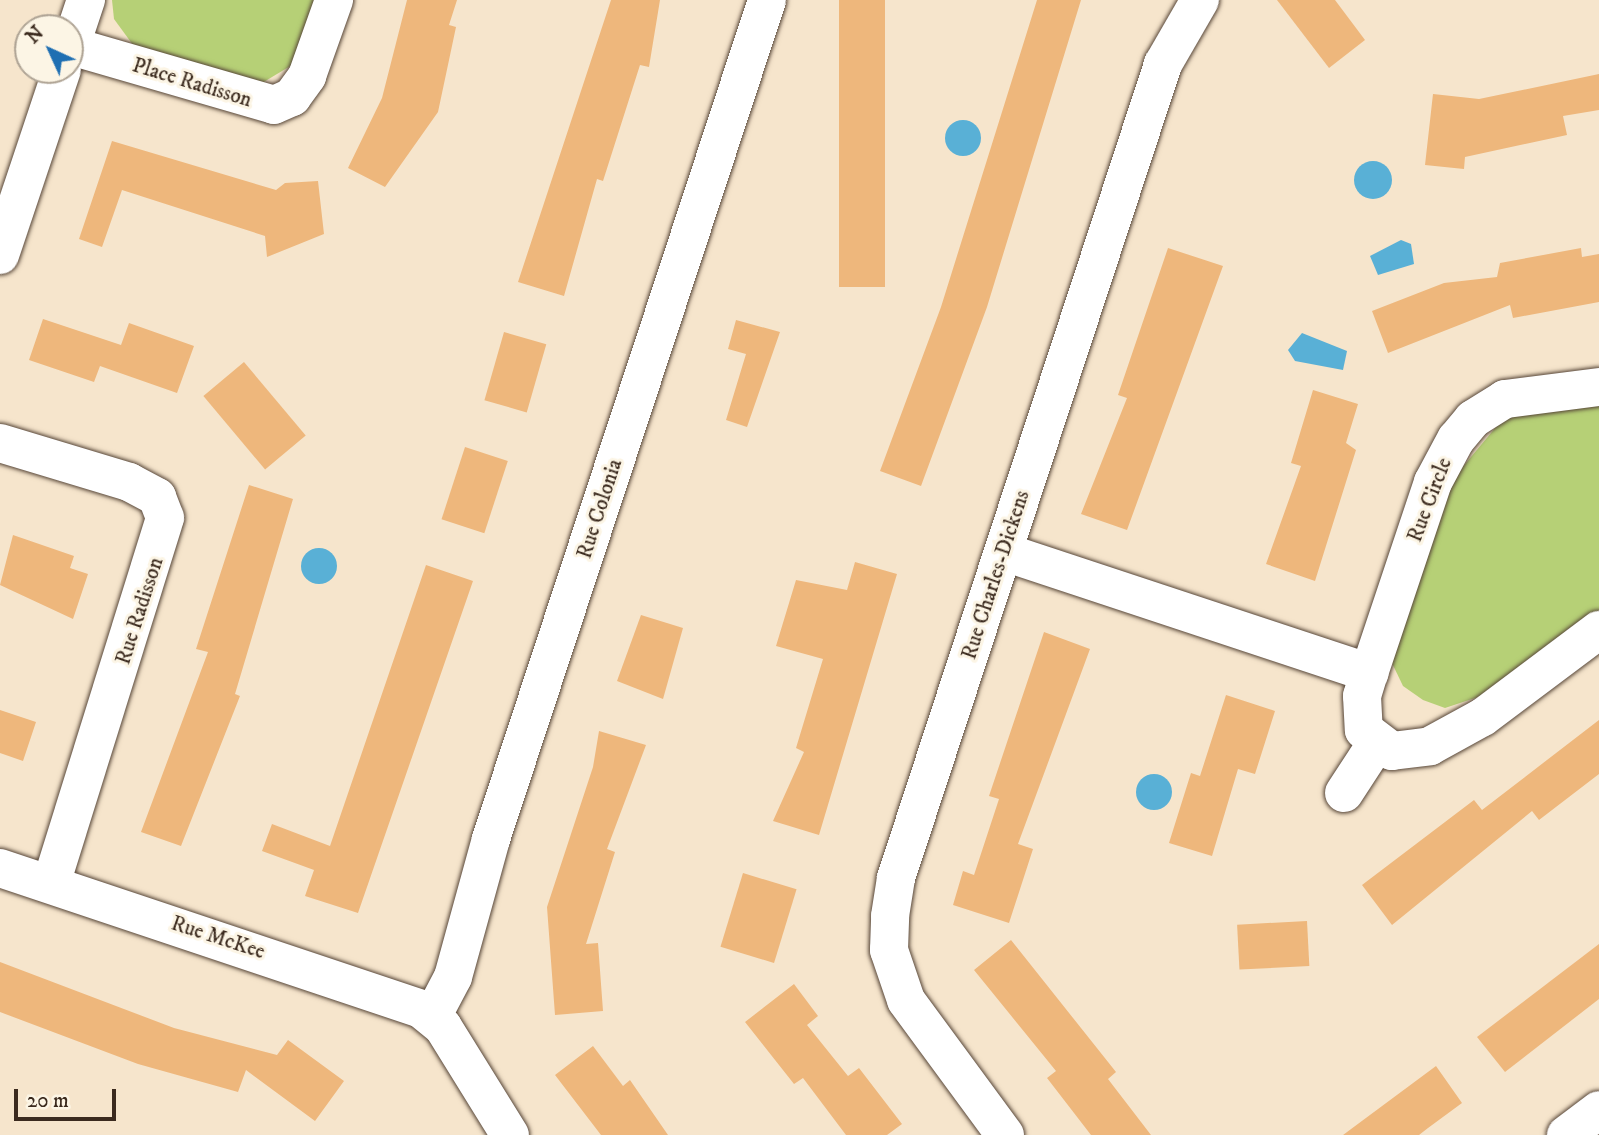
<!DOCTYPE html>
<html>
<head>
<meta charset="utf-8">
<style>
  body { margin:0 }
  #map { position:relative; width:1599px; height:1135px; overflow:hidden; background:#f6e5cc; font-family:"IM FELL DW Pica",serif }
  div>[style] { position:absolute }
  .green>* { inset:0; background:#b6d076 }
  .water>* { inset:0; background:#59b0d6 }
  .round { border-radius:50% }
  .building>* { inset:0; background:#eeb77c; transform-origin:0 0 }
  .roads { filter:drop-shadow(0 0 2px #574638) drop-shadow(0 0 2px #574638) }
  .minor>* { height:38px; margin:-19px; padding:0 19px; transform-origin:19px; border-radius:19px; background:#fff }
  span { translate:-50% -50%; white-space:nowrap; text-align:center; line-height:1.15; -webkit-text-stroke:6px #fcf5e5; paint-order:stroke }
  .street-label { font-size:21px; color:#3b2a1e }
  .north { position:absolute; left:14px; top:14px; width:70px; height:70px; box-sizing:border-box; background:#fcf5e5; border:2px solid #afa495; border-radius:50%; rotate:315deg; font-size:19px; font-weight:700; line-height:28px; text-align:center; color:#3b2a1e }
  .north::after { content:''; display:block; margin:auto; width:24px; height:32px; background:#1f6fb2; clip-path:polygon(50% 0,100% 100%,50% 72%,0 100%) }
  .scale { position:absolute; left:14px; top:1089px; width:102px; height:32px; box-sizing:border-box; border:4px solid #3b2a1e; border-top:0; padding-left:9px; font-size:21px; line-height:24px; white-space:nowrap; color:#3b2a1e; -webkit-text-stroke:5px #fcf5e5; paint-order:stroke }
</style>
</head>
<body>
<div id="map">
  <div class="green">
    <div style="clip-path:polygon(112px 0,316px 0,292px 65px,262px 83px,133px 45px,114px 19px)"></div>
    <div style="clip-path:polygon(1599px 403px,1599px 610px,1484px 695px,1445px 708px,1423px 700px,1403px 686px,1391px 661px,1451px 481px,1501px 421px,1528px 411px)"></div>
  </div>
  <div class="water">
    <div class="round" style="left:945px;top:120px;width:36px;height:36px"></div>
    <div class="round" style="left:1354px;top:161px;width:38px;height:38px"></div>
    <div style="clip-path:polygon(1401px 240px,1411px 244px,1414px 264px,1378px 275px,1370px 256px)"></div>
    <div style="clip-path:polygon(1302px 333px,1347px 351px,1343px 370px,1295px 361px,1288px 350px)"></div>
    <div class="round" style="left:301px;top:548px;width:36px;height:36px"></div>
    <div class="round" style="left:1136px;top:774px;width:36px;height:36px"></div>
  </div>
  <div class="building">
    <div style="clip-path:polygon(407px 0,457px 0,449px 25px,456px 27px,438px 112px,385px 187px,348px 168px,382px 98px)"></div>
    <div style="clip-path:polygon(611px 0,660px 0,649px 67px,640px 65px,603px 181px,597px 179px,564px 296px,518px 282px)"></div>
    <div style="left:839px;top:0;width:46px;height:287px"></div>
    <div style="clip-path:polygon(1037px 0,1081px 0,987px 307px,921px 486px,880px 471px,941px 307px)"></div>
    <div style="clip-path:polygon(1277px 0,1335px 0,1365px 40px,1329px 68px)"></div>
    <div style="clip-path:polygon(1599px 74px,1599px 110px,1563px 116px,1567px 135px,1465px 157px,1464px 169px,1425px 165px,1433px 94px,1479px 99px)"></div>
    <div style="clip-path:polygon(112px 141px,276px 190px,285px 183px,318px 181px,324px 234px,267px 257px,265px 236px,122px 190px,102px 247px,79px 239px)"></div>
    <div style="clip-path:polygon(1168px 248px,1223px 266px,1127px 530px,1081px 514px,1127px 398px,1118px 395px)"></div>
    <div style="clip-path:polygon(1581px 248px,1582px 257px,1599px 254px,1599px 302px,1513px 318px,1510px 305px,1388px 353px,1372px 311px,1444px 283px,1497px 277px,1500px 263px)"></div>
    <div style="clip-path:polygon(43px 319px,121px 345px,129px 323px,194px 346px,177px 393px,100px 366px,94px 382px,29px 360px)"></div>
    <div style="clip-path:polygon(736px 320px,780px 332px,747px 427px,726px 420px,746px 354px,728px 349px)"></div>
    <div style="left:504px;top:332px;width:44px;height:71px;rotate:16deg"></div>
    <div style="left:244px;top:362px;width:96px;height:53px;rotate:50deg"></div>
    <div style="clip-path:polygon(1313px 390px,1358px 404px,1346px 443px,1356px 450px,1315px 581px,1266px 564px,1301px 466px,1291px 463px)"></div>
    <div style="left:465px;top:447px;width:45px;height:76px;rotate:18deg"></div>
    <div style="clip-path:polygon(249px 485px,293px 499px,235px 694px,240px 696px,181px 846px,141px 832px,208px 652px,196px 649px)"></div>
    <div style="clip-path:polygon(13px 535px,74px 556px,70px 568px,88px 574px,73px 619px,0 585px)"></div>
    <div style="clip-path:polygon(855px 562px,897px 574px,819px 835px,773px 821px,804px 752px,796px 748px,823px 659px,776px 646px,796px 580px,847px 590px)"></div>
    <div style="clip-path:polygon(426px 565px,473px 581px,358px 913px,305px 896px,314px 870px,262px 851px,272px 824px,330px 846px)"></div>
    <div style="clip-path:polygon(641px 615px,683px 628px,663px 699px,617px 681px)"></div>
    <div style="clip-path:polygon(1044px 632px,1090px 649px,1018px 844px,1033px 849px,1009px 923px,953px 905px,963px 871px,974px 875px,999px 799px,989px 796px)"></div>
    <div style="clip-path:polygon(1226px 695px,1275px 711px,1255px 774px,1238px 769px,1212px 856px,1169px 843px,1191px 773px,1200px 776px)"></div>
    <div style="clip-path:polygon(0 710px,36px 722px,23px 761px,0 753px)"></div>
    <div style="clip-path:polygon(1599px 720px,1599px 774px,1539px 820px,1532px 811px,1392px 925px,1362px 885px,1474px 800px,1482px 810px)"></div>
    <div style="clip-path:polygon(599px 731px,646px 745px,607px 849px,615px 852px,586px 944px,598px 943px,603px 1011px,555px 1015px,547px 907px,593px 767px)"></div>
    <div style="left:743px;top:873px;width:56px;height:77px;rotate:17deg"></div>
    <div style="left:1307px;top:921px;width:45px;height:70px;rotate:87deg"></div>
    <div style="clip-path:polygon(1011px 940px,1116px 1072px,1108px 1079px,1151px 1135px,1091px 1135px,1047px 1078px,1056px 1071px,974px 970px)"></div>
    <div style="clip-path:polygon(1599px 944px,1599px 999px,1505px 1072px,1477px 1037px)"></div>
    <div style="clip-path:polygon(0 962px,174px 1028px,277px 1055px,288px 1040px,344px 1081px,315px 1121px,246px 1070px,238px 1092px,138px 1064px,0 1012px)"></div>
    <div style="clip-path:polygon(794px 984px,818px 1016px,807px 1025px,848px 1076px,859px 1068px,902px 1124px,887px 1135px,846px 1135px,803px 1078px,794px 1084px,745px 1022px)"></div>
    <div style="clip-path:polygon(593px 1046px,623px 1086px,630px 1080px,668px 1135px,601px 1135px,555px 1075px)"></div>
    <div style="clip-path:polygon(1436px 1066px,1462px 1103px,1428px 1128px,1419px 1135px,1343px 1135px)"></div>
  </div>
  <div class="roads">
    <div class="minor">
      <div style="left:71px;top:46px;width:211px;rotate:16.2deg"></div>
      <div style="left:274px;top:105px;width:20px;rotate:-24deg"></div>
      <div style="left:292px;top:97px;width:26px;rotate:-54deg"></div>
      <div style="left:307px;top:76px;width:81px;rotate:-70.4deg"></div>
      <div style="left:70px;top:48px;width:51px;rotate:-71.6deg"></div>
      <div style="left:0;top:255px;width:195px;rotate:-71.5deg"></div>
      <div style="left:1599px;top:387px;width:95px;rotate:172.7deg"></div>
      <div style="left:1505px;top:399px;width:38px;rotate:148deg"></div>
      <div style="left:1473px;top:419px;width:26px;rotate:130deg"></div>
      <div style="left:1456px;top:439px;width:49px;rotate:118.1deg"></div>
      <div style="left:1433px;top:482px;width:201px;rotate:108.5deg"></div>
      <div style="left:1369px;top:673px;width:24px;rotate:107deg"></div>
      <div style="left:1362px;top:696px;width:34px;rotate:87deg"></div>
      <div style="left:1364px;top:730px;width:35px;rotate:37deg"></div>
      <div style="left:1392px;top:751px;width:38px;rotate:-7deg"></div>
      <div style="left:1430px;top:746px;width:60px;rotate:-28.7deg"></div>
      <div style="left:1483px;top:717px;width:145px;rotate:-36.9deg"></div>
      <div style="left:0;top:443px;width:135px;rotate:16.8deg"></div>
      <div style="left:129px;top:482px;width:32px;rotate:28deg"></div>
      <div style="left:157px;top:497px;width:22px;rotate:69deg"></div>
      <div style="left:165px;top:518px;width:382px;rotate:107.3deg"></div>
      <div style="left:1004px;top:552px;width:385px;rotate:18.3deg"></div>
      <div style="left:1344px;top:793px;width:59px;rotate:-56.9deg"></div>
      <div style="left:0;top:868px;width:444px;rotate:18.5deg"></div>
      <div style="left:421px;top:1009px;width:28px;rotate:39deg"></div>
      <div style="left:443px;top:1027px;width:127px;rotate:58.2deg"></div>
      <div style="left:432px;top:1017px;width:45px;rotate:-62.3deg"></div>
      <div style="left:453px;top:977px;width:143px;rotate:-74.6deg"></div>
      <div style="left:491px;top:839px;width:883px;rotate:-71.79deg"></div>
      <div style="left:1005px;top:1135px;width:167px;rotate:-126.3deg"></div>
      <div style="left:906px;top:1000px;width:53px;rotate:-108.8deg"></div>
      <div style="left:889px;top:950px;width:34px;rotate:-88deg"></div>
      <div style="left:890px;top:916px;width:38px;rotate:-81deg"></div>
      <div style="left:896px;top:878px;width:857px;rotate:-71.84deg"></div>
      <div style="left:1163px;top:64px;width:74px;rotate:-60deg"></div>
      <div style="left:1566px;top:1135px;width:41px;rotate:-37.1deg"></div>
    </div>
  </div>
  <div class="street-label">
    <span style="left:192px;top:83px;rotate:17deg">Place Radisson</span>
    <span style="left:1430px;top:500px;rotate:-69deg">Rue Circle</span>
    <span style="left:600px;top:509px;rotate:-72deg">Rue Colonia</span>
    <span style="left:996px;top:575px;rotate:-72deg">Rue Charles-Dickens</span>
    <span style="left:140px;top:611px;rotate:-72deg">Rue Radisson</span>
    <span style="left:218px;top:938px;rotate:18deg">Rue McKee</span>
  </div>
  <div class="north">N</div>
  <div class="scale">20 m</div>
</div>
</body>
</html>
